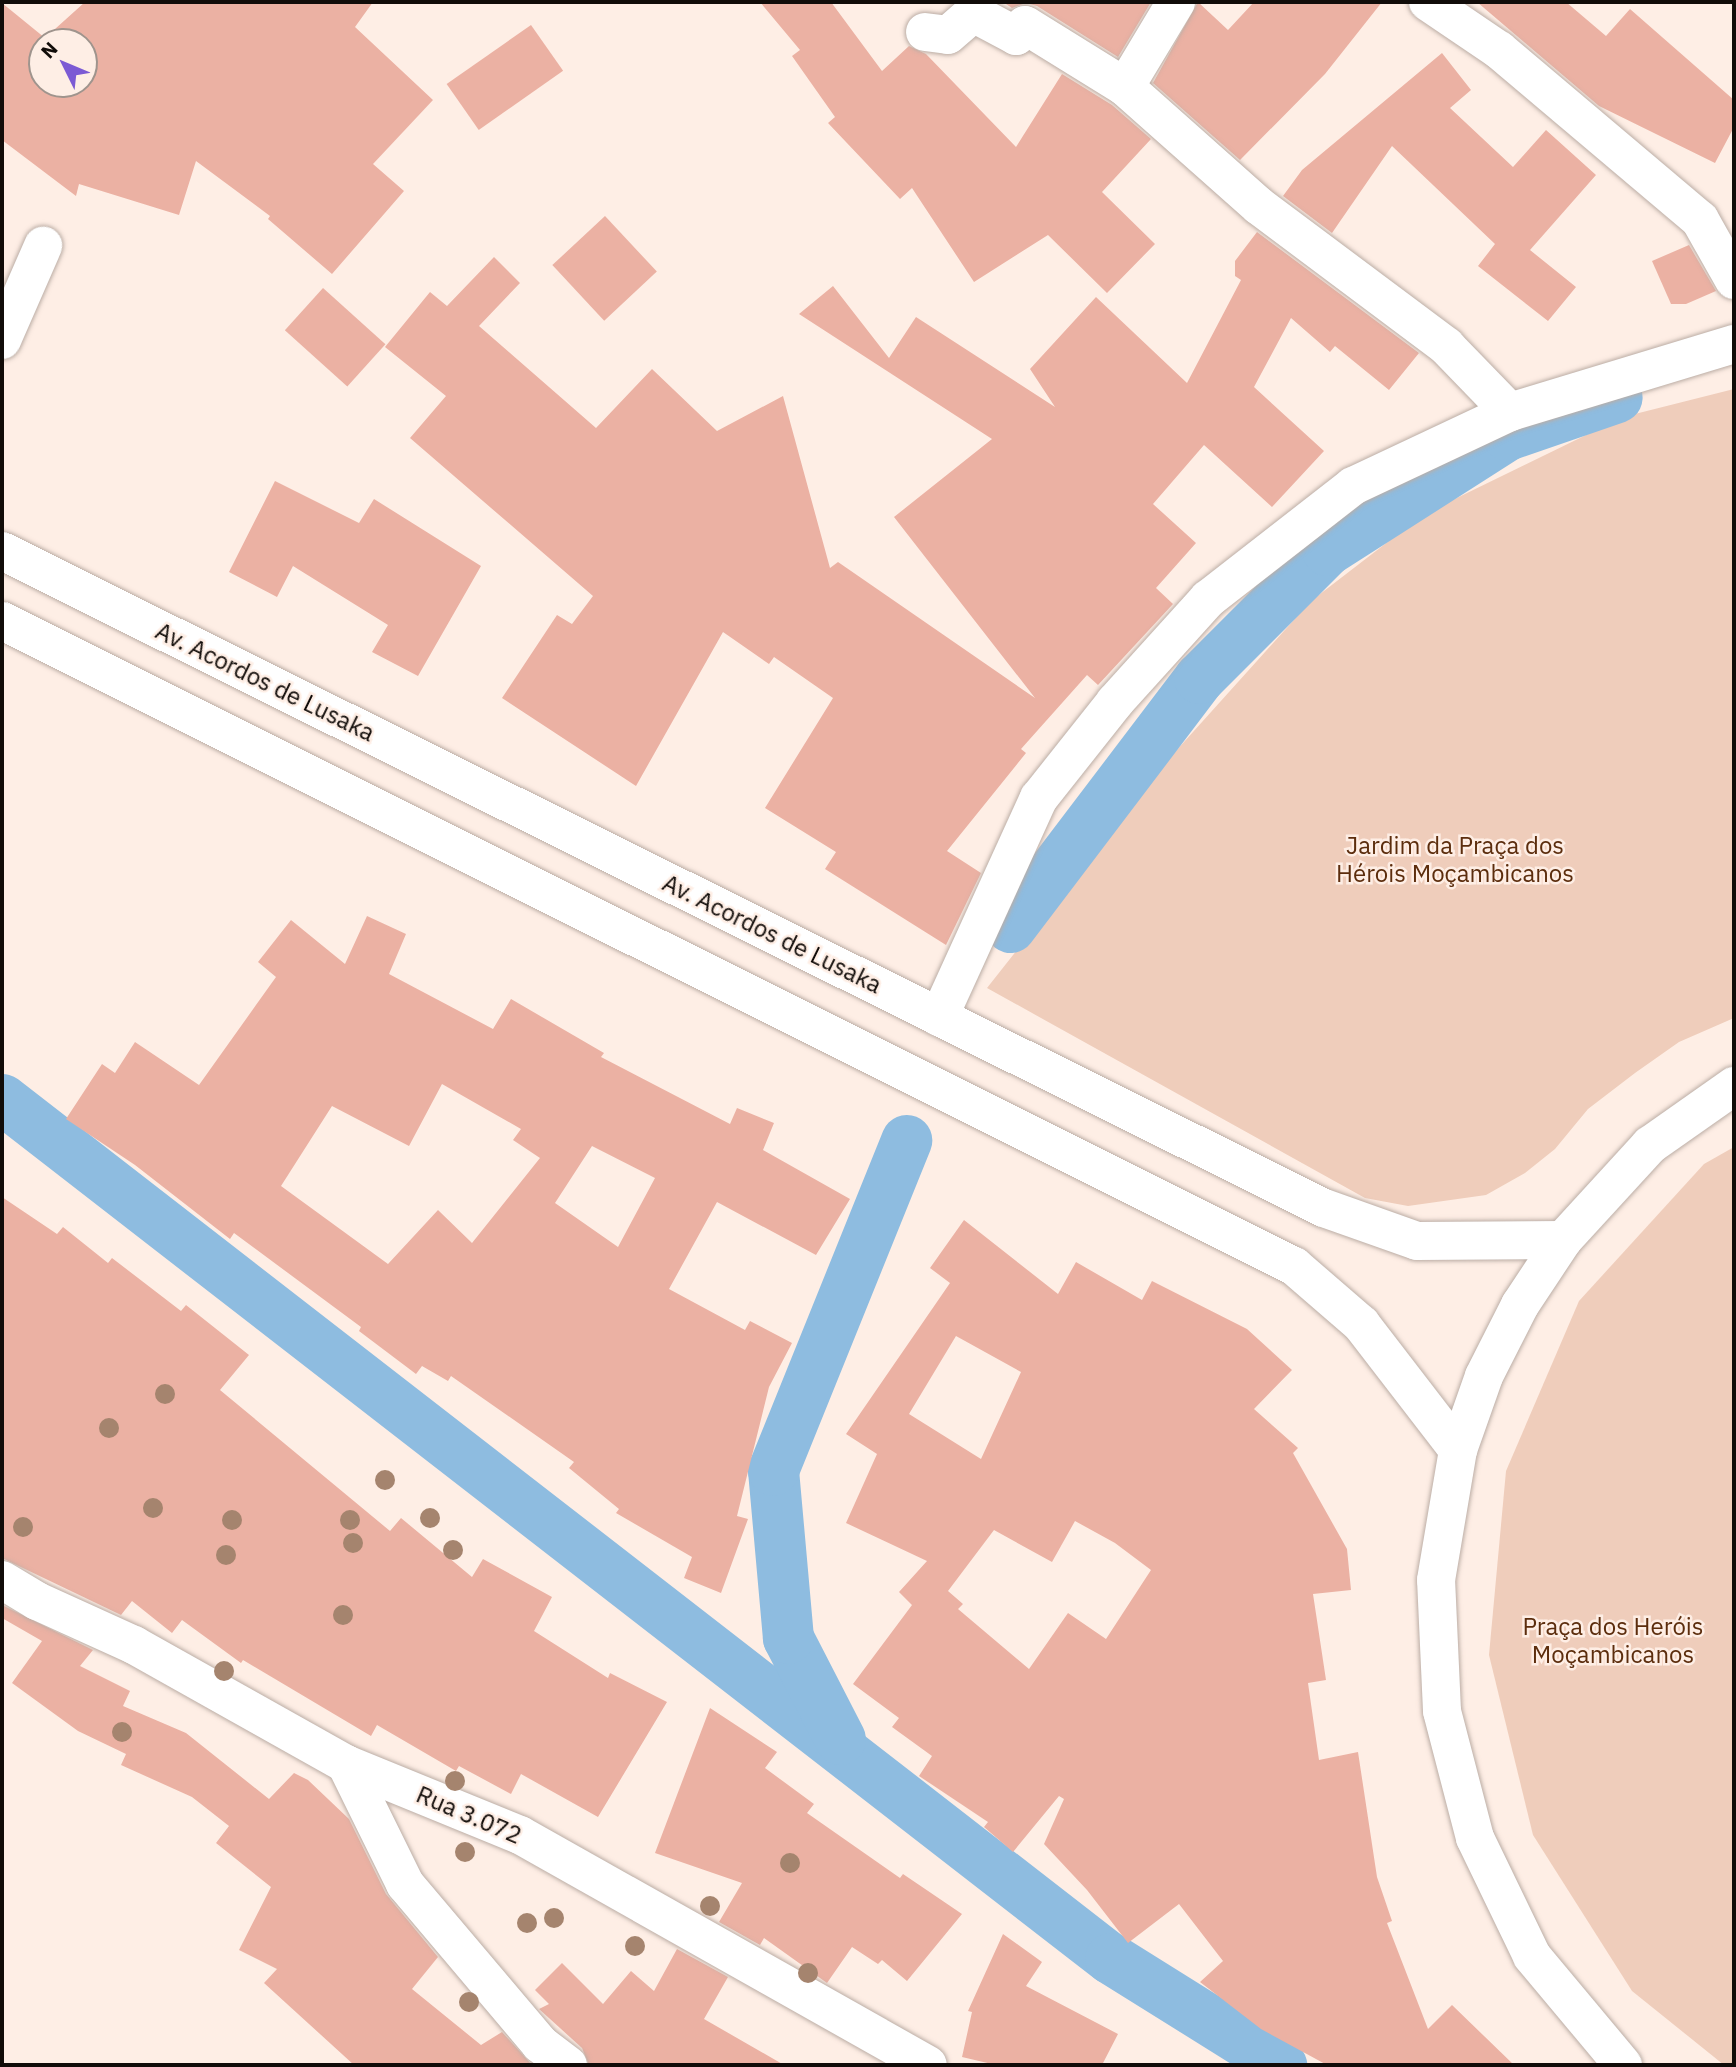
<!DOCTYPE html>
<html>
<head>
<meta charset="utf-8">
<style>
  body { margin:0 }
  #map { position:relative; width:1736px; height:2067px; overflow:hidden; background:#feeee5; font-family:"IBM Plex Sans",sans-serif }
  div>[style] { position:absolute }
  .green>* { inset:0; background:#efcdbb }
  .canal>* { height:51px; margin:-25.5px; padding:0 25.5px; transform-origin:25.5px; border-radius:25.5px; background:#8ebce0 }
  .building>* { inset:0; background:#ebb1a3; transform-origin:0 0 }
  .roads { filter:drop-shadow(0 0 2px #bbada5) drop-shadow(0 0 2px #bbada5) }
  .minor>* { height:38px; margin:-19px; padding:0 19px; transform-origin:19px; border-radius:19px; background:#fff }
  .major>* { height:38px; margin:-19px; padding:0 19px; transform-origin:19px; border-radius:19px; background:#fff }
  .trees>* { width:20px; height:20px; margin:-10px; border-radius:50%; background:#a5846e }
  span { translate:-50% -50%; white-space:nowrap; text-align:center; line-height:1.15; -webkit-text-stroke:5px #feeee5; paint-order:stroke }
  .street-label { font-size:24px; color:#110c09 }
  .park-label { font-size:24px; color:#5c2d0d }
  .frame { position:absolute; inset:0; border:4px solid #110c09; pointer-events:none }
  .north { position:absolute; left:28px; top:28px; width:70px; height:70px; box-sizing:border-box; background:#feeee5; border:2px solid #9f948d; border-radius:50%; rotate:313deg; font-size:19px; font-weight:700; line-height:28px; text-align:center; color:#110c09 }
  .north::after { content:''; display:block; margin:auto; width:24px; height:32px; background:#7c5ad4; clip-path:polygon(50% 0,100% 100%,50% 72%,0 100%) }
</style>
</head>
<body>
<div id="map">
  <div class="green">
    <div style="clip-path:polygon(1734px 389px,1734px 1018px,1679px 1042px,1635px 1073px,1588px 1109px,1555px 1149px,1525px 1173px,1486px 1195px,1408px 1206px,1365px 1198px,987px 988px,1166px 762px,1311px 601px,1424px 514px,1623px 417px)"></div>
    <div style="clip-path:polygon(1734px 1147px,1734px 2065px,1724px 2065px,1632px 1991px,1533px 1835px,1489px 1655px,1506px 1471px,1579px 1301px,1704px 1164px)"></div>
  </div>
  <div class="canal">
    <div style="left:1010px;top:927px;width:313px;rotate:-52.8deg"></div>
    <div style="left:1199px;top:678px;width:181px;rotate:-45deg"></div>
    <div style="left:1327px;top:550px;width:214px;rotate:-32.6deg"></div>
    <div style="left:1507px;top:435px;width:116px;rotate:-19.1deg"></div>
    <div style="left:2px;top:1099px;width:1402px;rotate:37.79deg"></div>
    <div style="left:1110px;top:1958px;width:202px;rotate:32deg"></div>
    <div style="left:840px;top:1739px;width:114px;rotate:-117.2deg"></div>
    <div style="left:788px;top:1638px;width:169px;rotate:-95.1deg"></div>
    <div style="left:773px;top:1470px;width:356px;rotate:-68deg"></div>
  </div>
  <div class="building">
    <div style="clip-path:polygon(evenodd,85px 2px,373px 2px,355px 27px,433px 100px,373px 164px,404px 191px,332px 274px,268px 219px,270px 216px,196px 161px,179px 215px,79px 184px,76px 196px,2px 140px,2px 3px,45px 38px,85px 2px,42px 42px,84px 42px,84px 84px,42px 84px,42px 42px)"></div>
    <div style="clip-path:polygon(760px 2px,831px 2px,882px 71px,909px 46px,926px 54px,1016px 147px,1062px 74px,1112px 105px,1151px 139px,1102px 192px,1155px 244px,1107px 293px,1048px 235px,974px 282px,912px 188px,900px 199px,828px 123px,835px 117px,792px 56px,800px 50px)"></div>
    <div style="clip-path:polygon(1003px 2px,1151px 2px,1118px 57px,1037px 6px,1026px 3px,1012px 8px)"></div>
    <div style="clip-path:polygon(1198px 2px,1228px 30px,1254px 2px,1382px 2px,1325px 74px,1240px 160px,1153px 83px)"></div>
    <div style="clip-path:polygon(1477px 2px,1566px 2px,1606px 36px,1630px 9px,1734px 100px,1734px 127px,1715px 163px,1599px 106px)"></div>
    <div style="left:531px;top:25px;width:56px;height:103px;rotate:55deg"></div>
    <div style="clip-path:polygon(1442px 53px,1471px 90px,1450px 108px,1513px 167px,1546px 130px,1596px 175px,1530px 250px,1576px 287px,1548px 321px,1478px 266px,1495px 244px,1392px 146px,1332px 233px,1283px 196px,1302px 170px)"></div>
    <div style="left:605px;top:216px;width:76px;height:72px;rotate:47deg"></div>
    <div style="clip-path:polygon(1257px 232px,1419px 353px,1389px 390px,1335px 346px,1330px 352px,1291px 318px,1254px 387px,1324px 451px,1272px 507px,1204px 445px,1153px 504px,1196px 543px,1156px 588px,1173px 604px,1098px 685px,1087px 675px,1021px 749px,1026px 753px,947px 851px,981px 873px,946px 945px,825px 869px,836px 852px,765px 808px,833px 698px,774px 657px,769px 664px,723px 632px,636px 786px,502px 698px,557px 615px,572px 624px,593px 596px,410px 438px,446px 396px,385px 347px,430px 292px,447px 306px,494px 257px,520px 283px,479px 326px,596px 428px,652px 369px,717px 431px,783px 396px,830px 568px,838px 562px,1035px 698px,894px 517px,992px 439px,799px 314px,833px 286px,889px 358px,916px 317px,1055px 407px,1030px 369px,1096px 297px,1187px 383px,1241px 280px,1235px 276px,1235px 261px)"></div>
    <div style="clip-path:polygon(1689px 245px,1716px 291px,1686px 304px,1671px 304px,1652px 261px)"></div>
    <div style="left:323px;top:288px;width:84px;height:57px;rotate:42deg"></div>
    <div style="clip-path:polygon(275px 481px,359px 523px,374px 499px,481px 566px,418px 676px,372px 652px,388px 625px,293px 566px,277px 597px,229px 572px)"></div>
    <div style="clip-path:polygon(evenodd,367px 916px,406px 934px,389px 974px,493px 1029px,511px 999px,604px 1053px,601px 1057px,730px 1124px,737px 1108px,774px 1123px,763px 1150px,850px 1199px,816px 1255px,717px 1202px,669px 1289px,745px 1330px,750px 1321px,792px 1343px,769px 1387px,737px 1516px,748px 1519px,721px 1593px,684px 1578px,692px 1557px,616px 1513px,619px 1509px,569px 1468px,574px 1462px,451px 1376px,448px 1381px,422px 1366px,416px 1374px,359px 1331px,361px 1327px,234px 1233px,230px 1239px,135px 1165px,66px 1119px,102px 1064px,115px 1073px,135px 1042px,199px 1085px,276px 977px,258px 962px,291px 920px,345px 964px,367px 916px,442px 1084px,521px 1129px,513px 1140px,540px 1158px,472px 1243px,438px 1210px,388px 1264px,281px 1186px,332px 1106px,409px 1146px,442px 1084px,367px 916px,592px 1146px,655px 1178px,618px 1247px,555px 1203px,592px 1146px)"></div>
    <div style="clip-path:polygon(2px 1197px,57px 1234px,63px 1227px,108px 1263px,112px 1258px,181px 1311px,186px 1305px,249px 1355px,220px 1390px,390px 1531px,401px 1518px,472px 1577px,483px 1559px,552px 1597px,534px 1631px,608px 1678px,610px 1673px,667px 1702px,598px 1817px,521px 1774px,511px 1794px,459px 1766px,456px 1771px,377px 1725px,371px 1736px,243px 1660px,241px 1663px,182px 1620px,172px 1633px,132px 1601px,121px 1615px,2px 1558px)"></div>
    <div style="clip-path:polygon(evenodd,964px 1220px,1058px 1294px,1076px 1262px,1142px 1300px,1152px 1281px,1247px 1329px,1292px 1370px,1254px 1409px,1298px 1448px,1293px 1453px,1347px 1549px,1351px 1590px,1313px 1594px,1326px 1680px,1308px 1683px,1319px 1760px,1358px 1752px,1377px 1877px,1392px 1921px,1387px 1923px,1428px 2029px,1452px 2005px,1514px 2065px,1327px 2065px,1261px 2029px,1200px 1982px,1223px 1961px,1179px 1904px,1128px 1943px,1087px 1890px,1044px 1844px,1064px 1799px,1059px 1796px,1013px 1852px,984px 1827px,988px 1822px,919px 1776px,932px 1756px,892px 1727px,899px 1718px,853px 1684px,912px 1605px,899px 1592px,927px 1561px,846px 1523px,877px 1454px,846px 1434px,950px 1283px,930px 1268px,964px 1220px,956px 1336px,1021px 1372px,981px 1459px,909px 1414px,956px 1336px,964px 1220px,1075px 1521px,1115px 1543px,1151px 1570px,1106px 1639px,1068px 1613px,1029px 1669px,958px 1609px,963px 1604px,948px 1591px,994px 1530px,1052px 1562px,1075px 1521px)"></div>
    <div style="clip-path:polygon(2px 1605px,93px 1650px,80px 1666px,130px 1691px,123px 1706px,186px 1733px,269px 1799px,294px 1773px,308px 1780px,349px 1819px,386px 1894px,438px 1957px,412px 1989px,481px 2045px,502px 2032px,532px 2065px,354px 2065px,264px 1983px,277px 1969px,239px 1950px,271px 1887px,216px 1843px,229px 1826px,192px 1797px,121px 1765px,126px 1754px,78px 1731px,12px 1683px,42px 1641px,2px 1618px)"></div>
    <div style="clip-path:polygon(710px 1708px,777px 1752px,765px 1768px,814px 1804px,807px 1813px,900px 1878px,903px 1874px,962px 1914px,907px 1981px,882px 1960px,878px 1964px,852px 1947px,827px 1983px,764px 1938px,760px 1945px,719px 1922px,742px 1883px,655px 1853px)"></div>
    <div style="clip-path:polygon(1003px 1934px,1042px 1962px,1026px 1986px,1118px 2034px,1102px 2065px,996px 2065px,962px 2057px,972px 2012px,968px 2011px)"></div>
    <div style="clip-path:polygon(677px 1949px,728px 1977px,704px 2019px,784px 2065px,589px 2065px,582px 2048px,539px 2009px,549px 2004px,535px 1990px,562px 1963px,603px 2004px,631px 1971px,654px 1991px)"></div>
  </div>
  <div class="roads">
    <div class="minor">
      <div style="left:1428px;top:2px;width:86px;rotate:34.1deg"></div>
      <div style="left:1499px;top:50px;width:263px;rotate:40.2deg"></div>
      <div style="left:1700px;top:220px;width:69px;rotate:60.5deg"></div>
      <div style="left:925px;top:32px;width:23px;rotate:7deg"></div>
      <div style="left:948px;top:35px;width:33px;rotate:-41deg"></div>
      <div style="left:973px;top:13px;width:49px;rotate:28.1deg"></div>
      <div style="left:1016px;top:36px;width:14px;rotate:-51deg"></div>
      <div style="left:1025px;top:25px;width:118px;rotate:31.8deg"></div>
      <div style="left:1125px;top:87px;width:179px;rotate:41.6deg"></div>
      <div style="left:1259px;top:206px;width:234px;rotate:36.8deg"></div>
      <div style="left:1446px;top:346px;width:92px;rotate:45.9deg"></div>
      <div style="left:1125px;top:87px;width:99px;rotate:-59deg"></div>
      <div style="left:2px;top:340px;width:103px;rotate:-66.4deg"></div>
      <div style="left:939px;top:1017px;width:241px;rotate:-65.5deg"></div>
      <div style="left:1039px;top:798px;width:122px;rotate:-51.6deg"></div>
      <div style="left:1115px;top:702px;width:139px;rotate:-47.9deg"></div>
      <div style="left:1208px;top:599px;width:184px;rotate:-37.9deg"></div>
      <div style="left:1353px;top:486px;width:174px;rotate:-25.2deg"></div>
      <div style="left:1510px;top:412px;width:234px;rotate:-16.9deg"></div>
      <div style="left:2px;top:1580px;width:41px;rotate:31deg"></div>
      <div style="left:37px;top:1601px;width:107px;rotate:24.4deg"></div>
      <div style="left:134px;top:1645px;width:243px;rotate:29.3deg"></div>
      <div style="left:346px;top:1764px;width:188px;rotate:22.2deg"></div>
      <div style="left:520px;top:1835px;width:468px;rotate:29.4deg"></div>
      <div style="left:346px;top:1764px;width:134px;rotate:63.8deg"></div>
      <div style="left:405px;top:1884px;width:209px;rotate:49.8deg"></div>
      <div style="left:540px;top:2044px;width:35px;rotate:37deg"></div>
    </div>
    <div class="major">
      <div style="left:2px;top:551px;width:1476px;rotate:26.43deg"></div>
      <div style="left:1324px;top:1208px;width:99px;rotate:19.5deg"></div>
      <div style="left:1417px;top:1241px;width:146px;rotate:-0.4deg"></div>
      <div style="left:2px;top:621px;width:1444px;rotate:26.53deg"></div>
      <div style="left:1294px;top:1266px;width:89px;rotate:40.9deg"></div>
      <div style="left:1361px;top:1324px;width:159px;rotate:52.4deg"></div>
      <div style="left:1623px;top:2065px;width:142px;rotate:-129.9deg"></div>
      <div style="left:1532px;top:1956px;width:131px;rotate:-115.8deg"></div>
      <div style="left:1475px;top:1838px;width:131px;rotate:-104.6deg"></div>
      <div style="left:1442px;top:1711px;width:131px;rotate:-92.6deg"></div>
      <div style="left:1436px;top:1580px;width:132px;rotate:-80.4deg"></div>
      <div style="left:1458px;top:1450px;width:78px;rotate:-70.6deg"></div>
      <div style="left:1484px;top:1376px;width:80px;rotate:-63.1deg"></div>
      <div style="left:1520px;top:1305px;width:78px;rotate:-56.5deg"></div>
      <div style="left:1563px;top:1240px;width:129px;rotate:-47.5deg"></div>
      <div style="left:1650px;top:1145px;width:103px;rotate:-35.1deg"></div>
    </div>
  </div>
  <div class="trees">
    <div style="left:165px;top:1394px"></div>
    <div style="left:109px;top:1428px"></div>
    <div style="left:385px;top:1480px"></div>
    <div style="left:153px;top:1508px"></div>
    <div style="left:430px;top:1518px"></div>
    <div style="left:232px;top:1520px"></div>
    <div style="left:350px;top:1520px"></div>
    <div style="left:23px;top:1527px"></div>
    <div style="left:353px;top:1543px"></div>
    <div style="left:453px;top:1550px"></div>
    <div style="left:226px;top:1555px"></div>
    <div style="left:343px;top:1615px"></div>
    <div style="left:224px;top:1671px"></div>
    <div style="left:122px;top:1732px"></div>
    <div style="left:455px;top:1781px"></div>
    <div style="left:465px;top:1852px"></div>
    <div style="left:790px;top:1863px"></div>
    <div style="left:710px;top:1906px"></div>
    <div style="left:554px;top:1918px"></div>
    <div style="left:527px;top:1923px"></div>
    <div style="left:635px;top:1946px"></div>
    <div style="left:808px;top:1973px"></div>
    <div style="left:469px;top:2002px"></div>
  </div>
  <div class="street-label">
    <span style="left:265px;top:682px;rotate:26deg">Av. Acordos de Lusaka</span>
    <span style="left:772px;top:934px;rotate:26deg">Av. Acordos de Lusaka</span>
    <span style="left:469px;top:1815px;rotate:23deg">Rua 3.072</span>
  </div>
  <div class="park-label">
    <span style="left:1455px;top:860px">Jardim da Praça dos<br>Hérois Moçambicanos</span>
    <span style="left:1613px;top:1641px">Praça dos Heróis<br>Moçambicanos</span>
  </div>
  <div class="frame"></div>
  <div class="north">N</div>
</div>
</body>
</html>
